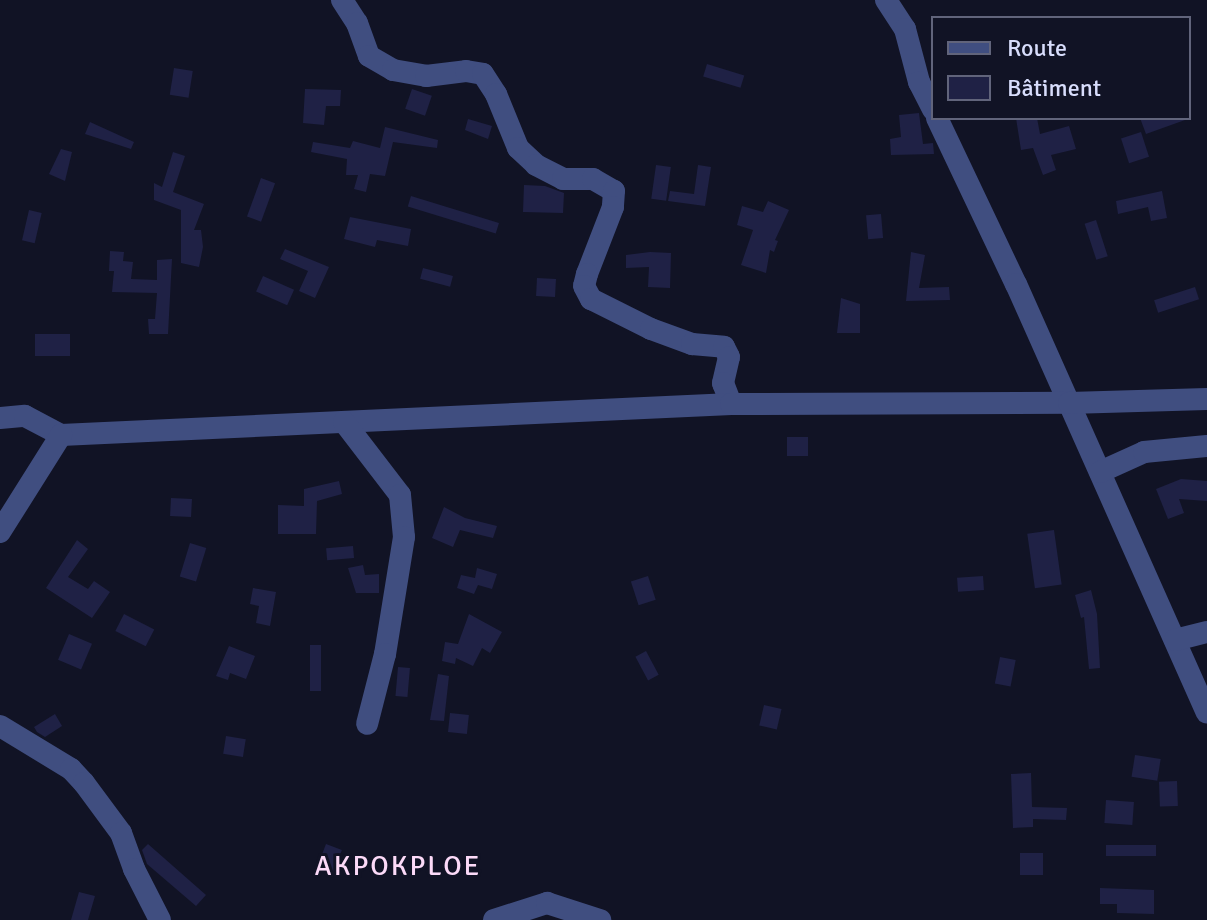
<!DOCTYPE html>
<html>
<head>
<meta charset="utf-8">
<style>
  body { margin:0 }
  #map { position:relative; width:1207px; height:920px; overflow:hidden; background:#111325; font-family:Signika,sans-serif }
  div>[style] { position:absolute }
  .building>* { inset:0; background:#1f2145; transform-origin:0 0 }
  .minor>* { height:22px; margin:-11px; padding:0 11px; transform-origin:11px; border-radius:11px; background:#404e80 }
  span { translate:-50% -50%; white-space:nowrap; text-align:center; line-height:1.15; -webkit-text-stroke:6px #111325; paint-order:stroke }
  .quarter-label { font-size:28px; color:#fcdaf8; letter-spacing:2px }
  .legend { position:absolute; left:931px; top:16px; width:260px; height:104px; box-sizing:border-box; background:#111325; border:2px solid #61647b; margin:0; padding:10px 14px; list-style:none; font-size:24px; color:#d8ddfc }
  .legend li { display:flex; align-items:center; gap:16px; height:40px }
  .legend b { width:40px; border:2px solid #61647b }
</style>
</head>
<body>
<div id="map">
  <div class="building">
    <div style="left:707px;top:64px;width:39px;height:13px;rotate:17deg"></div>
    <div style="left:174px;top:68px;width:19px;height:27px;rotate:9deg"></div>
    <div style="clip-path:polygon(305px 89px,341px 90px,340px 106px,326px 106px,324px 125px,303px 123px)"></div>
    <div style="left:412px;top:89px;width:21px;height:21px;rotate:19deg"></div>
    <div style="clip-path:polygon(919px 113px,923px 144px,933px 143px,934px 154px,891px 155px,890px 139px,901px 137px,899px 115px)"></div>
    <div style="clip-path:polygon(1016px 118px,1037px 118px,1040px 134px,1069px 126px,1076px 149px,1051px 155px,1056px 170px,1043px 175px,1033px 148px,1021px 150px)"></div>
    <div style="clip-path:polygon(1140px 118px,1185px 118px,1185px 120px,1146px 134px)"></div>
    <div style="clip-path:polygon(468px 119px,492px 126px,488px 139px,465px 130px)"></div>
    <div style="clip-path:polygon(90px 122px,134px 142px,131px 149px,85px 134px)"></div>
    <div style="clip-path:polygon(385px 127px,438px 140px,437px 148px,393px 142px,385px 176px,370px 174px,366px 192px,354px 189px,358px 175px,346px 175px,347px 159px,311px 152px,313px 142px,350px 148px,353px 141px,380px 148px)"></div>
    <div style="left:1141px;top:132px;width:26px;height:21px;rotate:72deg"></div>
    <div style="clip-path:polygon(61px 149px,72px 152px,65px 181px,49px 174px)"></div>
    <div style="clip-path:polygon(173px 152px,185px 156px,173px 192px,204px 204px,194px 230px,201px 230px,203px 247px,199px 267px,181px 263px,181px 210px,154px 200px,154px 183px,162px 187px)"></div>
    <div style="left:656px;top:165px;width:15px;height:34px;rotate:8deg"></div>
    <div style="clip-path:polygon(698px 165px,711px 167px,705px 206px,668px 201px,670px 191px,694px 194px)"></div>
    <div style="left:261px;top:178px;width:15px;height:41px;rotate:20deg"></div>
    <div style="clip-path:polygon(524px 185px,545px 186px,564px 193px,563px 213px,523px 212px)"></div>
    <div style="clip-path:polygon(1162px 191px,1167px 218px,1151px 221px,1148px 207px,1118px 214px,1116px 201px)"></div>
    <div style="left:411px;top:196px;width:92px;height:11px;rotate:17deg"></div>
    <div style="clip-path:polygon(768px 201px,789px 210px,775px 240px,778px 241px,774px 252px,770px 250px,766px 273px,741px 265px,753px 230px,737px 225px,742px 206px,763px 212px)"></div>
    <div style="left:29px;top:210px;width:13px;height:31px;rotate:13deg"></div>
    <div style="left:881px;top:214px;width:24px;height:15px;rotate:85deg"></div>
    <div style="clip-path:polygon(350px 217px,411px 229px,408px 246px,377px 240px,375px 247px,344px 239px)"></div>
    <div style="left:1096px;top:220px;width:38px;height:12px;rotate:72deg"></div>
    <div style="clip-path:polygon(285px 249px,329px 267px,315px 298px,299px 291px,308px 271px,280px 259px)"></div>
    <div style="clip-path:polygon(110px 251px,124px 252px,123px 261px,133px 262px,131px 279px,157px 280px,157px 260px,172px 259px,168px 334px,149px 334px,148px 319px,155px 319px,157px 293px,112px 292px,114px 271px,109px 271px)"></div>
    <div style="clip-path:polygon(650px 252px,671px 253px,670px 288px,648px 287px,649px 267px,626px 268px,626px 255px)"></div>
    <div style="clip-path:polygon(911px 252px,925px 255px,919px 288px,949px 287px,950px 300px,906px 301px)"></div>
    <div style="left:423px;top:268px;width:31px;height:11px;rotate:15deg"></div>
    <div style="left:263px;top:276px;width:34px;height:17px;rotate:24deg"></div>
    <div style="left:537px;top:278px;width:19px;height:18px;rotate:3deg"></div>
    <div style="left:1195px;top:287px;width:13px;height:43px;rotate:72deg"></div>
    <div style="clip-path:polygon(841px 298px,860px 304px,860px 333px,837px 333px)"></div>
    <div style="left:35px;top:334px;width:35px;height:22px"></div>
    <div style="left:787px;top:437px;width:21px;height:19px"></div>
    <div style="clip-path:polygon(1181px 479px,1207px 481px,1207px 501px,1179px 499px,1184px 513px,1168px 519px,1156px 489px)"></div>
    <div style="clip-path:polygon(339px 481px,342px 494px,317px 501px,316px 534px,278px 534px,278px 505px,304px 506px,304px 489px)"></div>
    <div style="left:171px;top:498px;width:21px;height:18px;rotate:3deg"></div>
    <div style="clip-path:polygon(444px 507px,465px 518px,497px 526px,493px 538px,460px 530px,453px 547px,432px 538px)"></div>
    <div style="left:1054px;top:530px;width:55px;height:27px;rotate:82deg"></div>
    <div style="clip-path:polygon(77px 540px,88px 549px,68px 577px,88px 589px,94px 581px,110px 592px,92px 618px,46px 588px)"></div>
    <div style="left:190px;top:543px;width:17px;height:35px;rotate:17deg"></div>
    <div style="left:353px;top:546px;width:12px;height:27px;rotate:85deg"></div>
    <div style="clip-path:polygon(363px 565px,365px 575px,379px 574px,379px 593px,356px 593px,348px 568px)"></div>
    <div style="clip-path:polygon(477px 568px,497px 574px,492px 589px,478px 585px,474px 594px,457px 588px,461px 575px,475px 578px)"></div>
    <div style="left:648px;top:576px;width:25px;height:18px;rotate:72deg"></div>
    <div style="left:983px;top:576px;width:14px;height:26px;rotate:86deg"></div>
    <div style="clip-path:polygon(253px 588px,276px 592px,270px 626px,256px 623px,259px 606px,250px 604px)"></div>
    <div style="clip-path:polygon(1091px 590px,1097px 614px,1100px 668px,1089px 669px,1084px 617px,1081px 618px,1075px 595px)"></div>
    <div style="left:124px;top:614px;width:34px;height:19px;rotate:27deg"></div>
    <div style="clip-path:polygon(469px 614px,502px 632px,490px 653px,482px 648px,473px 666px,456px 658px,455px 664px,442px 661px,445px 642px,458px 644px)"></div>
    <div style="left:69px;top:634px;width:25px;height:28px;rotate:23deg"></div>
    <div style="left:310px;top:645px;width:11px;height:46px"></div>
    <div style="clip-path:polygon(229px 646px,255px 656px,246px 679px,230px 673px,228px 680px,216px 676px)"></div>
    <div style="left:646px;top:651px;width:27px;height:12px;rotate:62deg"></div>
    <div style="left:1000px;top:657px;width:16px;height:27px;rotate:11deg"></div>
    <div style="left:398px;top:667px;width:12px;height:29px;rotate:5deg"></div>
    <div style="clip-path:polygon(438px 674px,449px 676px,444px 721px,430px 720px)"></div>
    <div style="left:764px;top:705px;width:18px;height:21px;rotate:13deg"></div>
    <div style="left:450px;top:713px;width:19px;height:19px;rotate:6deg"></div>
    <div style="clip-path:polygon(55px 714px,62px 726px,45px 737px,37px 732px,34px 727px)"></div>
    <div style="left:226px;top:736px;width:20px;height:18px;rotate:9deg"></div>
    <div style="left:1135px;top:755px;width:26px;height:22px;rotate:9deg"></div>
    <div style="clip-path:polygon(1031px 773px,1032px 807px,1067px 808px,1066px 820px,1033px 819px,1033px 827px,1013px 828px,1011px 774px)"></div>
    <div style="left:1177px;top:781px;width:25px;height:18px;rotate:88deg"></div>
    <div style="left:1106px;top:800px;width:28px;height:23px;rotate:4deg"></div>
    <div style="clip-path:polygon(148px 844px,206px 895px,196px 906px,147px 864px,142px 850px)"></div>
    <div style="left:326px;top:844px;width:17px;height:25px;rotate:21deg"></div>
    <div style="left:1106px;top:845px;width:50px;height:11px"></div>
    <div style="left:1020px;top:853px;width:23px;height:22px"></div>
    <div style="clip-path:polygon(1100px 888px,1154px 890px,1154px 914px,1117px 913px,1117px 904px,1100px 904px)"></div>
    <div style="clip-path:polygon(79px 892px,95px 896px,88px 920px,71px 920px)"></div>
  </div>
  <div class="minor">
    <div style="left:342px;top:0;width:27px;rotate:57deg"></div>
    <div style="left:357px;top:23px;width:35px;rotate:70deg"></div>
    <div style="left:369px;top:56px;width:28px;rotate:30deg"></div>
    <div style="left:393px;top:70px;width:34px;rotate:10deg"></div>
    <div style="left:426px;top:76px;width:40px;rotate:-7.1deg"></div>
    <div style="left:466px;top:71px;width:17px;rotate:10deg"></div>
    <div style="left:483px;top:74px;width:24px;rotate:57deg"></div>
    <div style="left:496px;top:94px;width:58px;rotate:67.8deg"></div>
    <div style="left:518px;top:148px;width:25px;rotate:43deg"></div>
    <div style="left:536px;top:165px;width:30px;rotate:27deg"></div>
    <div style="left:563px;top:179px;width:30px"></div>
    <div style="left:593px;top:179px;width:24px;rotate:30deg"></div>
    <div style="left:614px;top:191px;width:16px;rotate:94deg"></div>
    <div style="left:613px;top:207px;width:72px;rotate:111.2deg"></div>
    <div style="left:587px;top:274px;width:12px;rotate:104deg"></div>
    <div style="left:584px;top:286px;width:15px;rotate:62deg"></div>
    <div style="left:591px;top:299px;width:67px;rotate:26.6deg"></div>
    <div style="left:651px;top:329px;width:44px;rotate:20.1deg"></div>
    <div style="left:692px;top:344px;width:32px;rotate:5deg"></div>
    <div style="left:724px;top:347px;width:11px;rotate:63deg"></div>
    <div style="left:729px;top:357px;width:27px;rotate:103deg"></div>
    <div style="left:723px;top:383px;width:22px;rotate:69deg"></div>
    <div style="left:886px;top:0;width:35px;rotate:57deg"></div>
    <div style="left:905px;top:29px;width:55px;rotate:75.2deg"></div>
    <div style="left:919px;top:82px;width:31px;rotate:63deg"></div>
    <div style="left:937px;top:118px;width:184px;rotate:64.6deg"></div>
    <div style="left:1016px;top:284px;width:469px;rotate:66deg"></div>
    <div style="left:0;top:418px;width:25px;rotate:-5deg"></div>
    <div style="left:25px;top:416px;width:41px;rotate:27.8deg"></div>
    <div style="left:61px;top:435px;width:671px;rotate:-2.65deg"></div>
    <div style="left:731px;top:404px;width:338px;rotate:-0.2deg"></div>
    <div style="left:1069px;top:403px;width:138px;rotate:-1.7deg"></div>
    <div style="left:344px;top:422px;width:92px;rotate:52.5deg"></div>
    <div style="left:400px;top:495px;width:42px;rotate:84.6deg"></div>
    <div style="left:404px;top:537px;width:119px;rotate:99.2deg"></div>
    <div style="left:385px;top:654px;width:72px;rotate:104.4deg"></div>
    <div style="left:1100px;top:472px;width:48px;rotate:-24.4deg"></div>
    <div style="left:1144px;top:452px;width:63px;rotate:-5.4deg"></div>
    <div style="left:0;top:532px;width:115px;rotate:-57.8deg"></div>
    <div style="left:1175px;top:640px;width:33px;rotate:-14deg"></div>
    <div style="left:0;top:726px;width:83px;rotate:31.2deg"></div>
    <div style="left:71px;top:769px;width:19px;rotate:47deg"></div>
    <div style="left:84px;top:783px;width:62px;rotate:53.5deg"></div>
    <div style="left:121px;top:833px;width:38px;rotate:70deg"></div>
    <div style="left:134px;top:869px;width:57px;rotate:63deg"></div>
    <div style="left:494px;top:920px;width:56px;rotate:-17.8deg"></div>
    <div style="left:547px;top:903px;width:56px;rotate:17.8deg"></div>
  </div>
  <div class="quarter-label">
    <span style="left:398px;top:866px">AKPOKPLOE</span>
  </div>
  <ul class="legend">
  <li><b style="height:10px;background:#404e80"></b>Route</li>
  <li><b style="height:22px;background:#1f2145"></b>Bâtiment</li>
  </ul>
</div>
</body>
</html>
